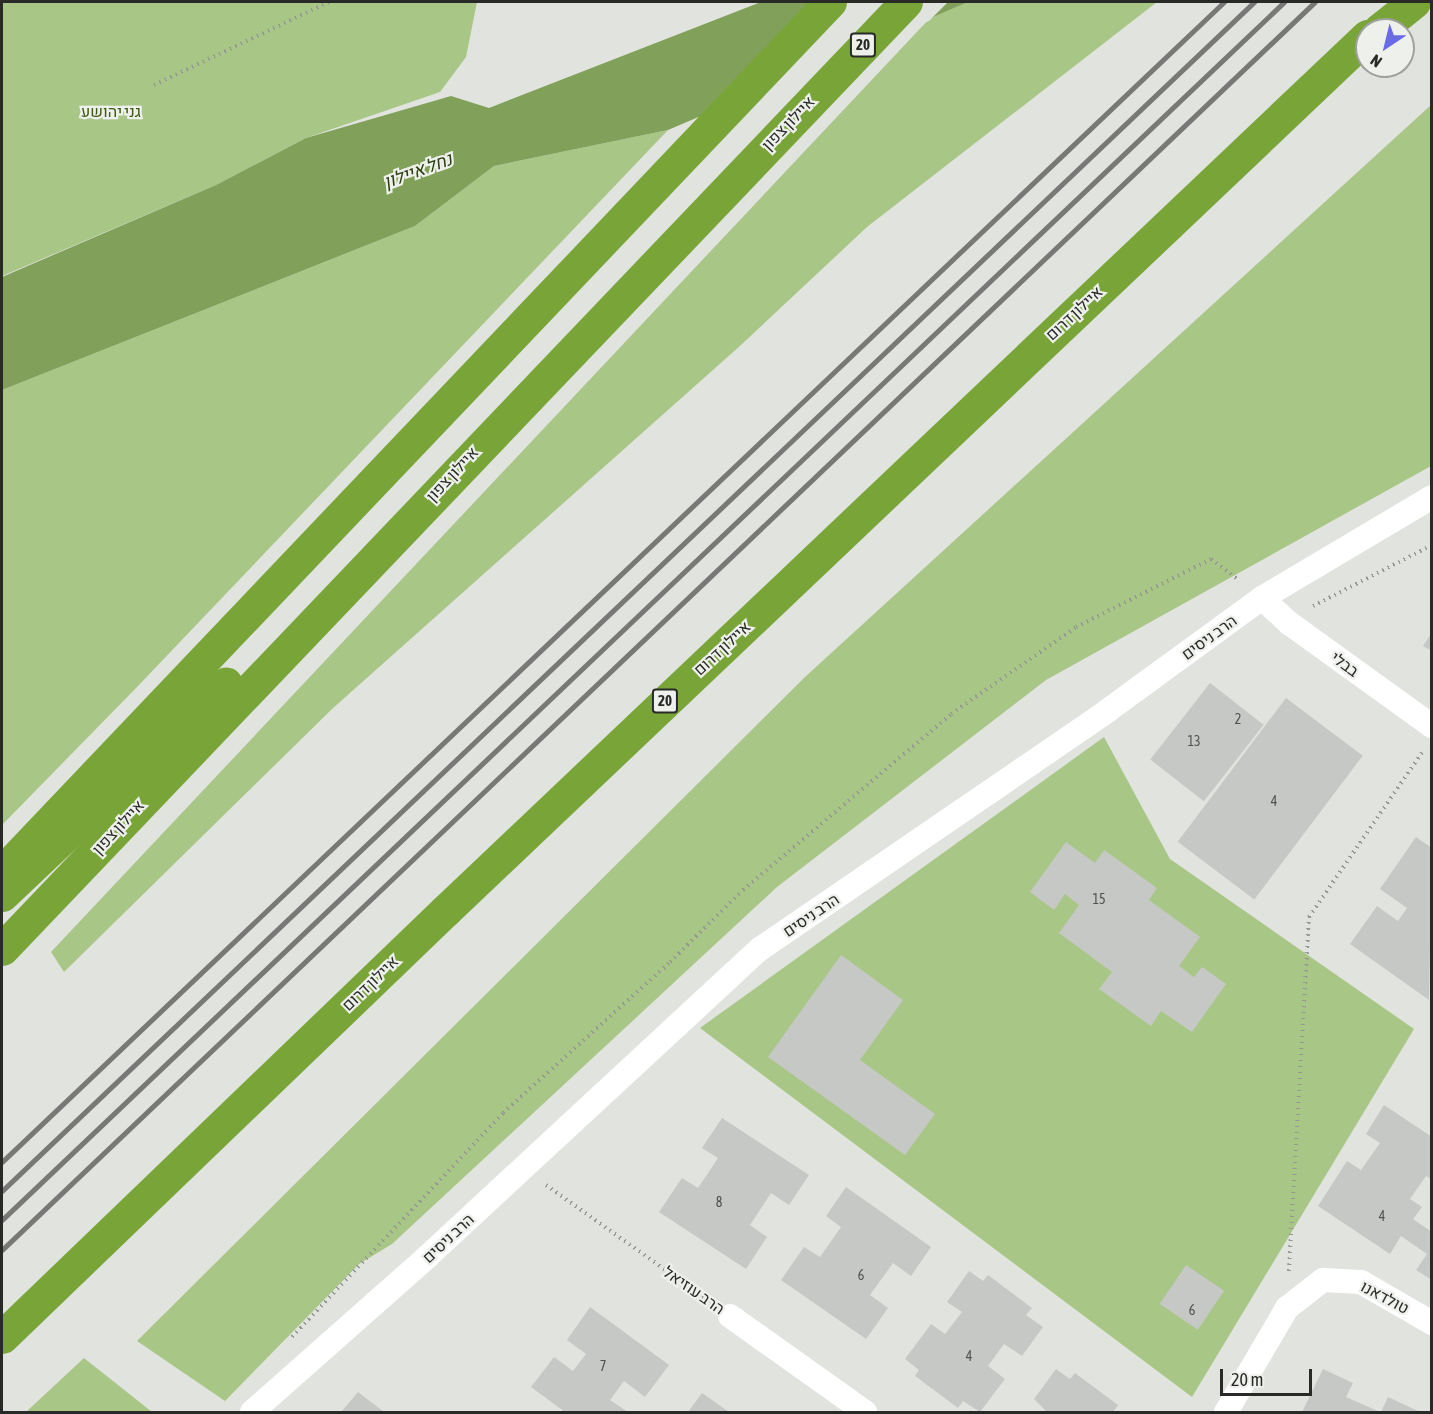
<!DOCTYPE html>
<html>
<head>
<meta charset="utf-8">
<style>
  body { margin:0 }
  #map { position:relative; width:1433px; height:1414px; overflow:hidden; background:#e1e3df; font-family:"Asap Condensed",Heebo,sans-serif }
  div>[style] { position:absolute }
  .green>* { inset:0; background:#a8c686 }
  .water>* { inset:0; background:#81a05a }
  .pier>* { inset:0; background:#e1e3df }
  .building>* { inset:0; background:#c6c8c5; transform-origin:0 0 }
  .path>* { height:4px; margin-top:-2px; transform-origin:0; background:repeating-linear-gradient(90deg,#979895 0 1.5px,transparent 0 6px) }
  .street>* { height:24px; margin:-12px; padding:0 12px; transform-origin:12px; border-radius:12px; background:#fff }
  .highway>* { height:33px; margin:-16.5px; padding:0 16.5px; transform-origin:16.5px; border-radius:16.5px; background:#79a538 }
  .rail>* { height:4.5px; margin:-2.25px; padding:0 2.25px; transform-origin:2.25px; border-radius:2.25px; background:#787976 }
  span { translate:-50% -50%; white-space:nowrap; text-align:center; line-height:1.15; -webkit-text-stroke:4.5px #eef0ec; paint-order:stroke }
  .number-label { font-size:14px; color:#50524f }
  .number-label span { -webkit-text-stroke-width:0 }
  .shield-label span { padding:2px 4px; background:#eef0ec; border:2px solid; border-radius:4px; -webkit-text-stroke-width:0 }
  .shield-label { font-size:15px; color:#292a28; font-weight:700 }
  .park-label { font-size:16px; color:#3d590c }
  .street-label { font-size:16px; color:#292a28 }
  .water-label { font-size:18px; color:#2a3f0b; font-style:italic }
  .frame { position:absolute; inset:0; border:3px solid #292a28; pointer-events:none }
  .north { position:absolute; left:1355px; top:18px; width:60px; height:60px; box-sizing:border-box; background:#eef0ec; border:2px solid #9fa19e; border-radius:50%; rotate:215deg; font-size:16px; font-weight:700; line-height:24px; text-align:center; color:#292a28 }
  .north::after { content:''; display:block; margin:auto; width:21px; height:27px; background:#696ae4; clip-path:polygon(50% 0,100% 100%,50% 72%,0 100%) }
  .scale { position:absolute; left:1220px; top:1369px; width:92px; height:27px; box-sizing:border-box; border:3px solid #292a28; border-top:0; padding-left:8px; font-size:18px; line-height:21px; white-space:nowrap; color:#292a28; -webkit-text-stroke:4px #eef0ec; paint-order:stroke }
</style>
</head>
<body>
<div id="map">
  <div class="green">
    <div style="clip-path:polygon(2px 2px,477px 2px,466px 57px,440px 92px,306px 138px,216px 185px,2px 276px)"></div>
    <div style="clip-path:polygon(968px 2px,1157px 2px,867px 227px,741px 345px,332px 709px,64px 972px,51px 952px,931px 17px)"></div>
    <div style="clip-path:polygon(1431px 105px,1431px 466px,1046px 680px,777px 887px,392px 1244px,359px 1264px,225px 1401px,137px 1341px,805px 677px)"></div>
    <div style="clip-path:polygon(668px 130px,137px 687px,2px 825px,2px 390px,415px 226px,494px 166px)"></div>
    <div style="clip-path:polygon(1104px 737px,1170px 859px,1414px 1029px,1192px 1397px,700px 1028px)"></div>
    <div style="clip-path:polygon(84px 1358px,152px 1412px,26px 1412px)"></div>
  </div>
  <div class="water">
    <div style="clip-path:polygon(761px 2px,968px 2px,668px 130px,494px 166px,415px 226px,2px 390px,2px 277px,216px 185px,306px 138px,451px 96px,489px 108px)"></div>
  </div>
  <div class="pier">
    <div style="clip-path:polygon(818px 2px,948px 2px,929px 21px,704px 118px)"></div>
  </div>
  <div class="building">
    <div style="clip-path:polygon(1432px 632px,1432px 651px,1423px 646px)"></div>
    <div style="left:1210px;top:683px;width:68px;height:97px;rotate:38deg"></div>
    <div style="left:1286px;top:698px;width:96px;height:180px;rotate:37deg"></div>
    <div style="clip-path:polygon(1416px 837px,1432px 848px,1429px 1000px,1350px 944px,1377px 906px,1398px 921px,1407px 908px,1380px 889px)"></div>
    <div style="clip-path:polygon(1066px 842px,1095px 863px,1104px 850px,1157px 888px,1149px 900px,1200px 937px,1179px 966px,1194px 977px,1202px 967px,1226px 984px,1192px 1032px,1161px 1011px,1151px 1026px,1099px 989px,1112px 972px,1059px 933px,1079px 905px,1065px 894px,1054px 910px,1030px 892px)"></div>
    <div style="clip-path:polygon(841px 955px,903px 1000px,860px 1060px,935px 1114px,905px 1155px,768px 1057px)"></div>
    <div style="clip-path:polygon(1384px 1105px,1432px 1137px,1432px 1179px,1426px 1176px,1410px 1199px,1422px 1207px,1413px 1219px,1432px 1232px,1432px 1280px,1416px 1270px,1427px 1254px,1401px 1236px,1390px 1254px,1318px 1206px,1347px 1161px,1361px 1170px,1380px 1143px,1366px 1134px)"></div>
    <div style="clip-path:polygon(722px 1118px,809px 1175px,789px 1205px,771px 1193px,750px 1225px,767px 1237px,746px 1269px,659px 1212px,682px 1178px,698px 1188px,718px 1158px,702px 1148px)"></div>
    <div style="clip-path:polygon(846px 1187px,931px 1247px,911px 1276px,893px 1263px,870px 1295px,888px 1308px,866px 1339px,781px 1280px,804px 1247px,820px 1257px,841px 1227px,826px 1216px)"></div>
    <div style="left:1186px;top:1265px;width:46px;height:47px;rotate:34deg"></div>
    <div style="clip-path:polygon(969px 1271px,983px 1281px,988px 1275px,1032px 1308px,1026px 1315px,1043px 1327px,1022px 1356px,1004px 1344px,988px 1366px,1005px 1379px,980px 1412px,963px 1401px,958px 1408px,915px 1376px,919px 1370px,905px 1359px,931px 1324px,945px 1334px,962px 1312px,947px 1302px)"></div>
    <div style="clip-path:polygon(590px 1307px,669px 1365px,645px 1397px,624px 1381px,610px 1400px,628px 1412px,565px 1412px,531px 1387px,554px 1357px,573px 1371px,586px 1354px,567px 1340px)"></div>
    <div style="clip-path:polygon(1056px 1369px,1070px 1379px,1075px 1373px,1118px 1405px,1113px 1412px,1047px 1412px,1034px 1399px)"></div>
    <div style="clip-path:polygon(1323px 1369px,1353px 1383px,1346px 1397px,1380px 1412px,1302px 1412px)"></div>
    <div style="clip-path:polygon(358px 1392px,384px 1412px,341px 1412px)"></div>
    <div style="clip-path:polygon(702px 1393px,729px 1412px,688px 1412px)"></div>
    <div style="clip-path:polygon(1388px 1397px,1420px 1412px,1381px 1412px)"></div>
  </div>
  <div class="path">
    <div style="left:154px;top:85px;width:194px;rotate:-25.4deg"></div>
    <div style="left:1313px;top:606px;width:134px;rotate:-27.1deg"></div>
    <div style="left:546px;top:1185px;width:199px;rotate:35.4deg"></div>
    <div style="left:1289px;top:1271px;width:355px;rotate:-86.8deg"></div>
    <div style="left:1309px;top:917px;width:201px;rotate:-55.5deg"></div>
    <div style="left:292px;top:1337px;width:308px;rotate:-46.7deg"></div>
    <div style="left:503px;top:1113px;width:225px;rotate:-42.1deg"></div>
    <div style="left:670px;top:962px;width:103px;rotate:-44.6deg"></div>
    <div style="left:743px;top:890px;width:272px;rotate:-40.2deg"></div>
    <div style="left:951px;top:714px;width:152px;rotate:-34.8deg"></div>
    <div style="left:1076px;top:627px;width:151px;rotate:-26.7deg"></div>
    <div style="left:1211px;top:559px;width:35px;rotate:37deg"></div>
  </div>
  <div class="street">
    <div style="left:1262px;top:598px;width:37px;rotate:43deg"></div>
    <div style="left:1289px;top:623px;width:176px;rotate:35.8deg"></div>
    <div style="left:730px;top:1316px;width:166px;rotate:35.4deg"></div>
    <div style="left:252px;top:1412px;width:234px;rotate:-41.5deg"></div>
    <div style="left:427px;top:1257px;width:454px;rotate:-42.8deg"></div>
    <div style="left:760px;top:949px;width:421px;rotate:-34.4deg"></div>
    <div style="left:1107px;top:711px;width:192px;rotate:-36.1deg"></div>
    <div style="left:1262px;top:598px;width:198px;rotate:-30.7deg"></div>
    <div style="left:1226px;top:1412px;width:121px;rotate:-59.6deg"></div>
    <div style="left:1287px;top:1308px;width:46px;rotate:-37.9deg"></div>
    <div style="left:1323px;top:1280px;width:38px;rotate:3deg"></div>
    <div style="left:1361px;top:1282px;width:82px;rotate:30deg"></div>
  </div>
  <div class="highway">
    <div style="left:1379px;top:30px;width:45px;rotate:-38.7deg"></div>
    <div style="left:2px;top:872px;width:1201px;rotate:-46.42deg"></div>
    <div style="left:2px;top:895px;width:308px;rotate:-43.4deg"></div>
    <div style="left:2px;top:949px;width:1309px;rotate:-46.33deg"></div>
    <div style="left:2px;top:1337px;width:615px;rotate:-43.88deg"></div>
    <div style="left:445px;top:911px;width:1271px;rotate:-43.5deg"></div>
  </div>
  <div class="rail">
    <div style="left:2px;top:1162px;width:1685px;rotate:-43.51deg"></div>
    <div style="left:2px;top:1191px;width:1727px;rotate:-43.52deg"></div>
    <div style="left:2px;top:1220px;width:1768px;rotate:-43.53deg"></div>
    <div style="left:2px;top:1250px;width:1811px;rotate:-43.55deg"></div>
  </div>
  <div class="number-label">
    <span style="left:1238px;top:719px">2</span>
    <span style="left:1194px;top:741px">13</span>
    <span style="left:1274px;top:801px">4</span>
    <span style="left:1099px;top:899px">15</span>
    <span style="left:719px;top:1202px">8</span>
    <span style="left:1382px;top:1216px">4</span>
    <span style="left:861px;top:1275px">6</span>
    <span style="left:1192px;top:1310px">6</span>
    <span style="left:969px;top:1356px">4</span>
    <span style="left:603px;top:1366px">7</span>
  </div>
  <div class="shield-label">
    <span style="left:863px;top:45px">20</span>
    <span style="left:665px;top:701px">20</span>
  </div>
  <div class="park-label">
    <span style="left:111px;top:111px">גני יהושע</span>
  </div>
  <div class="street-label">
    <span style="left:788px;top:123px;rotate:-46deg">איילון צפון</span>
    <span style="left:1074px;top:313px;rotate:-43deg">איילון דרום</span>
    <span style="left:452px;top:474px;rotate:-47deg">איילון צפון</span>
    <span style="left:1209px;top:637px;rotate:-36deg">הרב ניסים</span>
    <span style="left:722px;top:648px;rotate:-43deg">איילון דרום</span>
    <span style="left:1345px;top:664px;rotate:36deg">בבלי</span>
    <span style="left:118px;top:827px;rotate:-47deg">איילון צפון</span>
    <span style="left:811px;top:915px;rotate:-34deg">הרב ניסים</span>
    <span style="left:370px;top:983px;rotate:-44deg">איילון דרום</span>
    <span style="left:448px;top:1238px;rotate:-43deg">הרב ניסים</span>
    <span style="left:694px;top:1290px;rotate:35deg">הרב עוזיאל</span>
    <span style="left:1385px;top:1297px;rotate:28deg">טולדאנו</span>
  </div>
  <div class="water-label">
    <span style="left:418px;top:171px;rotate:-20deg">נחל איילון</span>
  </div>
  <div class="frame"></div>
  <div class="north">N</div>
  <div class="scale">20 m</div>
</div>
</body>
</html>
